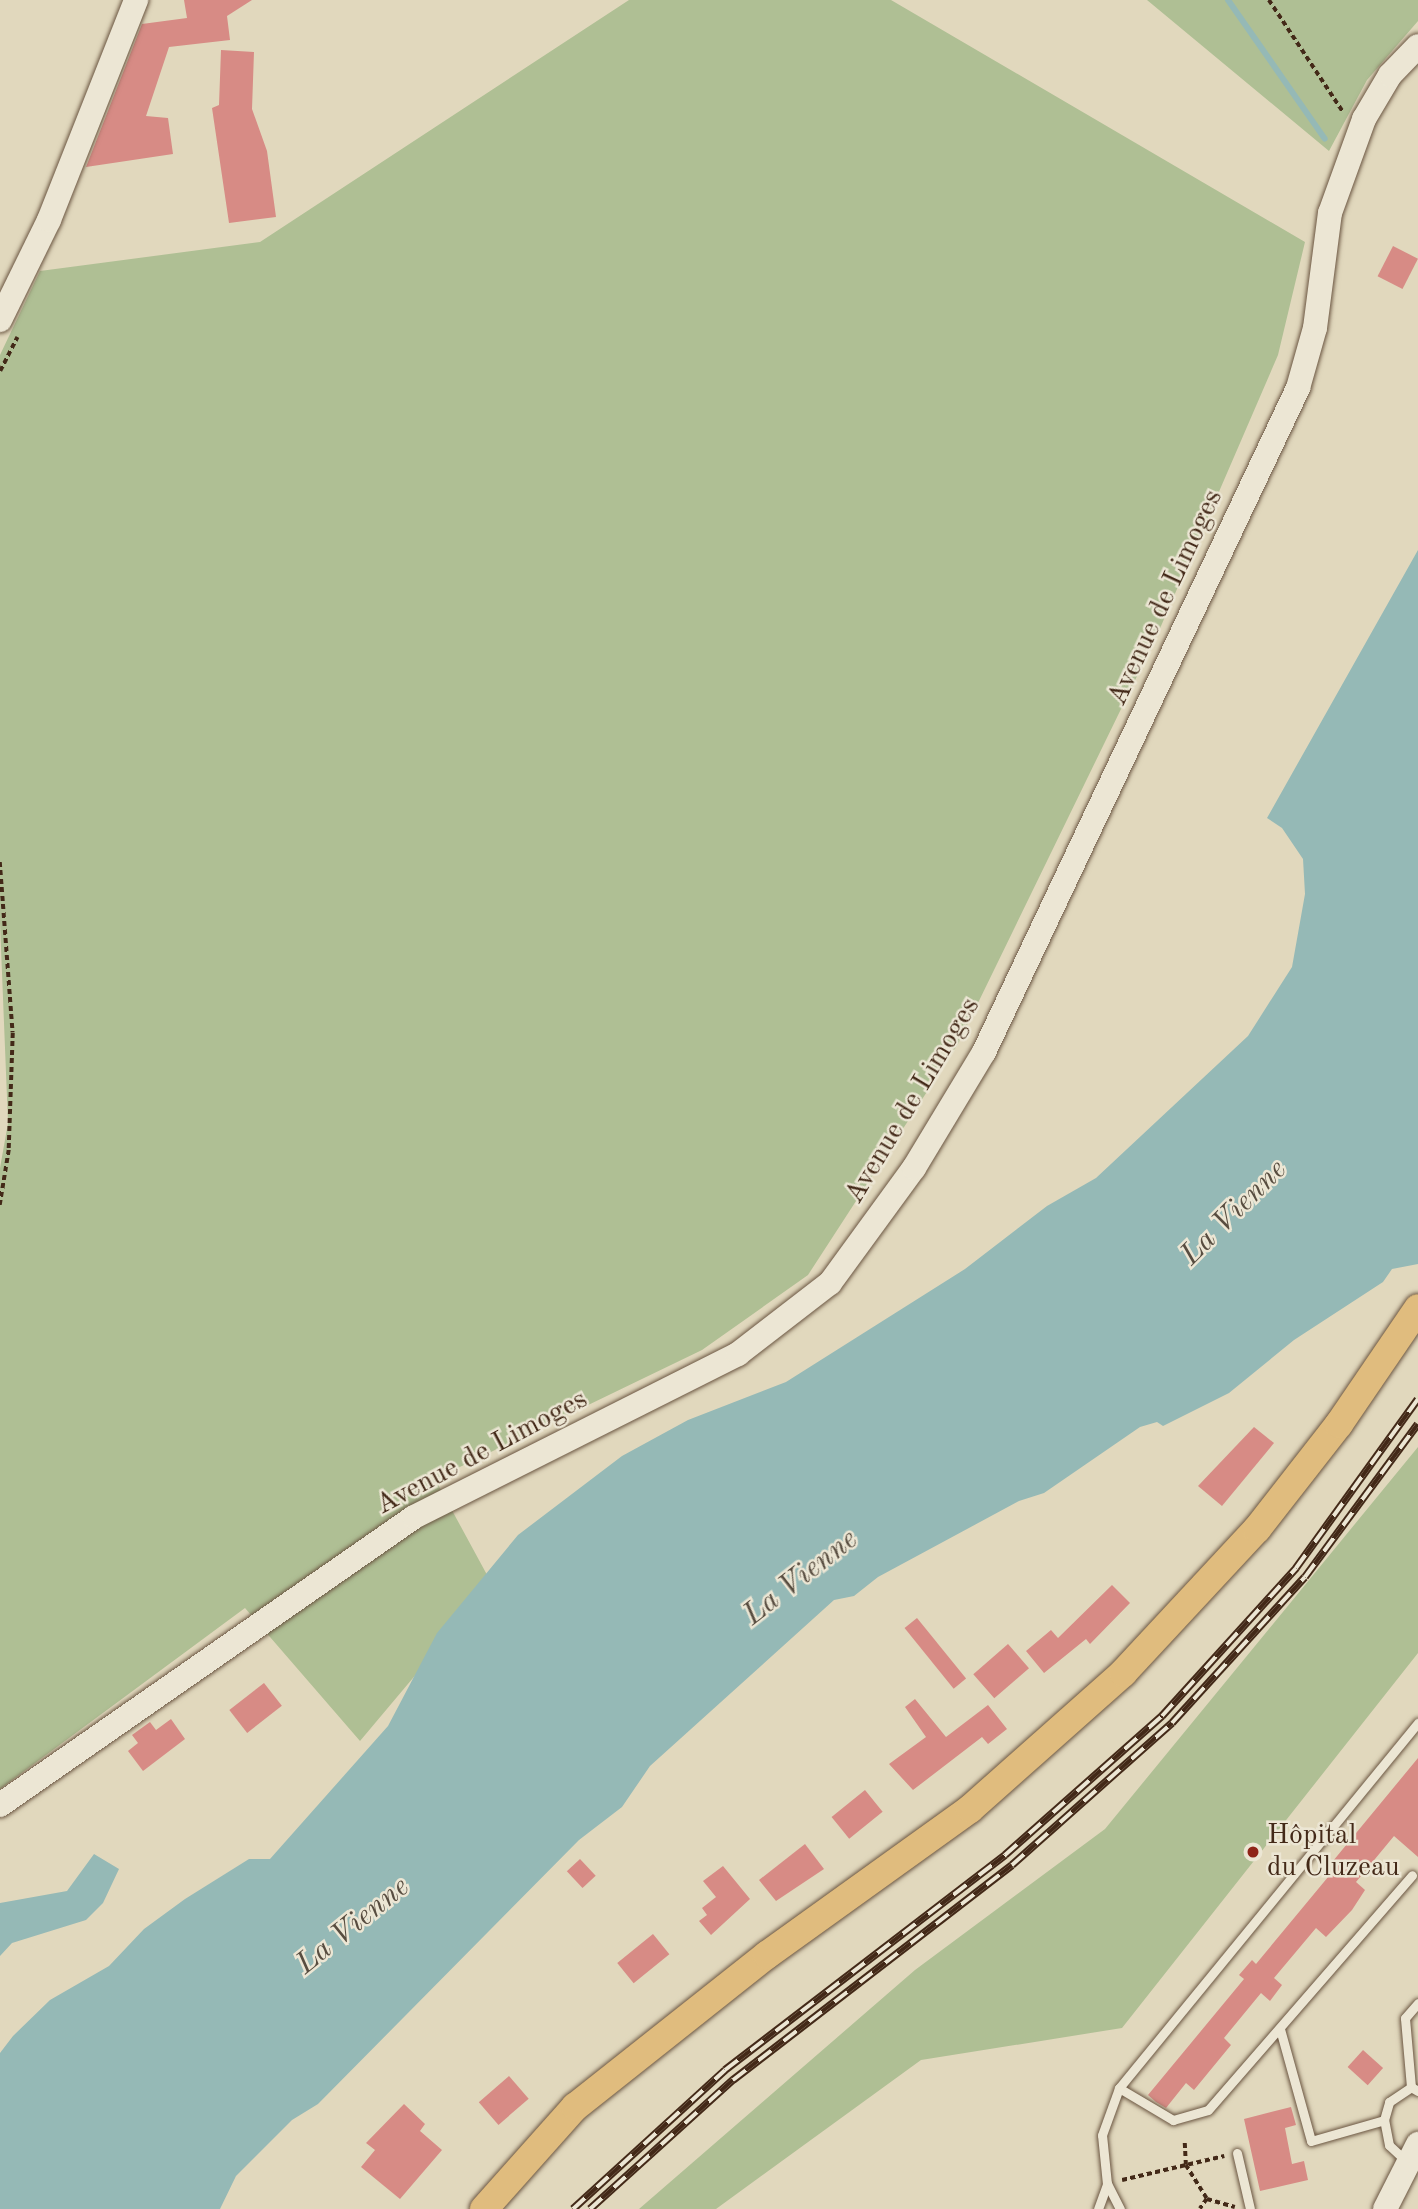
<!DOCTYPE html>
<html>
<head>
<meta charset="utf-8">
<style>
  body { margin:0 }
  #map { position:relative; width:1418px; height:2209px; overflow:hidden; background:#e1d8bd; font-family:"Old Standard TT",serif }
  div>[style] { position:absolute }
  .green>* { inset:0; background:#afbf94 }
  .water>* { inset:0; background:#95b9b6 }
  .stream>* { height:6px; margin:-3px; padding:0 3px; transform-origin:3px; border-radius:3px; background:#95b9b6 }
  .building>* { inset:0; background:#d78b85; transform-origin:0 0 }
  .path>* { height:3.5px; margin-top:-1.75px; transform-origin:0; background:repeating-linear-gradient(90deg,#432918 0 5px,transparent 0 8.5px) }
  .roads { filter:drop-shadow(0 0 2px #6a5541) drop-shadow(0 0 2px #6a5541) }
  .lane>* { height:9px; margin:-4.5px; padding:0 4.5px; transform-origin:4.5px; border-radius:4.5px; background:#ece6d4 }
  .secondary>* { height:24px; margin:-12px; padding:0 12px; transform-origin:12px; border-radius:12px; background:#ece6d4 }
  .primary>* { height:28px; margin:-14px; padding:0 14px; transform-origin:14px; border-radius:14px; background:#e0bc7e }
  .rail>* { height:8px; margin-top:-4px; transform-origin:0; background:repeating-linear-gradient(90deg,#ece6d4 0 16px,#432918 0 32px); box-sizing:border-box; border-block:2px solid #432918 }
  .dots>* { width:19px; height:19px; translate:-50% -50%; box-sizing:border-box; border:4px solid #ece6d4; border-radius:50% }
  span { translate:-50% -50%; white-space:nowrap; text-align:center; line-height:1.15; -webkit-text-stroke:5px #ece6d4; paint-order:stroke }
  .street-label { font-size:28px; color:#432918 }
  .poi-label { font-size:28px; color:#432918 }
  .left { translate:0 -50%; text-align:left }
  .water-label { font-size:30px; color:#584d40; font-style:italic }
</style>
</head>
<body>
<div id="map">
  <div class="green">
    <div style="clip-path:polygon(629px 0,891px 0,1305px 242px,1278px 355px,1158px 633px,958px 1044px,808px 1275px,702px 1350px,435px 1479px,492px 1584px,360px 1741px,245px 1608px,0 1789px,0 1168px,8px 1123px,0 923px,0 355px,40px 271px,260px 242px)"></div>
    <div style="clip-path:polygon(1147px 0,1418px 0,1418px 21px,1367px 80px,1329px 151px)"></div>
    <div style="clip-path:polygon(1418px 1447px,1418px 1653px,1122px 2028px,921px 2060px,716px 2209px,639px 2209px,915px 1970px,1105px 1829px)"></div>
  </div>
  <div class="water">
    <div style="clip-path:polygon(1418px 550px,1418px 1264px,1392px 1269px,1383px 1282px,1294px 1340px,1229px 1393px,1163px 1426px,1157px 1422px,1140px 1427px,1044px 1493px,1019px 1501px,878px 1577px,854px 1596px,834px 1600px,650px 1766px,622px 1807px,579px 1840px,318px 2104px,292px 2120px,236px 2176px,220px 2209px,0 2209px,0 2053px,13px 2036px,50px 2000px,109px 1966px,144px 1929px,185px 1899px,249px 1859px,270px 1859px,388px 1726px,437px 1633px,518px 1535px,622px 1456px,688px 1420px,786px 1382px,965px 1269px,1047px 1206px,1096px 1178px,1248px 1036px,1292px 967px,1305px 894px,1303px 859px,1282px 828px,1267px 818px)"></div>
    <div style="clip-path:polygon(94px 1854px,119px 1869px,103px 1903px,86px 1920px,12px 1943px,0 1956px,0 1903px,67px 1891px)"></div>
  </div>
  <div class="stream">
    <div style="left:1228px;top:0;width:169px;rotate:55.1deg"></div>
  </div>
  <div class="building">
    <div style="clip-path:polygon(184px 0,252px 0,227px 16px,230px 40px,169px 47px,146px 116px,168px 118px,173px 154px,86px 167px,142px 24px,187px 18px)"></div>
    <div style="clip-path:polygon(221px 50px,254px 52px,252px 109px,267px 151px,276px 217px,229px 223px,212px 108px,219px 105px)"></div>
    <div style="left:1393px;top:246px;width:28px;height:34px;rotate:27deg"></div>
    <div style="clip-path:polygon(1254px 1427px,1274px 1443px,1222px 1506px,1198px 1486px)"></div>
    <div style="clip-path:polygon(1112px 1585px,1130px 1603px,1090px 1644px,1086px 1639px,1044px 1673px,1026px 1651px,1051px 1630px,1058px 1638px)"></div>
    <div style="left:917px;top:1618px;width:78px;height:16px;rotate:51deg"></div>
    <div style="left:1008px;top:1644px;width:32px;height:46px;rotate:49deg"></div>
    <div style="left:264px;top:1683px;width:29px;height:44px;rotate:52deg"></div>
    <div style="clip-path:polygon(915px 1699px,946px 1737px,988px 1705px,1007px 1729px,988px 1744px,982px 1737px,913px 1790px,889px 1764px,926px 1737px,905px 1707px)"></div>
    <div style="clip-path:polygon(171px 1719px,185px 1739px,143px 1771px,128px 1751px,138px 1743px,132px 1735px,150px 1722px,156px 1730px)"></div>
    <div style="clip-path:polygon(1418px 1758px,1418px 1857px,1394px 1836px,1356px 1882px,1365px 1890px,1352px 1910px,1326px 1937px,1316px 1928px,1274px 1978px,1282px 1985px,1270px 2001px,1261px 1993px,1224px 2038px,1231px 2045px,1194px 2090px,1186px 2083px,1166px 2108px,1156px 2102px,1148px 2095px,1244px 1979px,1239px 1975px,1252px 1960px,1256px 1964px,1338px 1865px,1333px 1861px)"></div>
    <div style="left:865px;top:1790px;width:28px;height:43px;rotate:51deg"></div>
    <div style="clip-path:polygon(805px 1844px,824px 1869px,776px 1901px,759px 1880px)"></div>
    <div style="left:580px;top:1859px;width:23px;height:18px;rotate:47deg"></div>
    <div style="clip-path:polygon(723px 1866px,750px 1899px,711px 1935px,699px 1921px,707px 1915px,702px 1908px,716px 1897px,703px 1881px)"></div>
    <div style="left:653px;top:1934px;width:26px;height:46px;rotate:51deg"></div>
    <div style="left:1363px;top:2050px;width:27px;height:23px;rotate:42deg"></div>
    <div style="left:509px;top:2076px;width:30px;height:40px;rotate:49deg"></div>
    <div style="clip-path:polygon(404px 2104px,425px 2124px,420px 2131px,442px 2150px,400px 2199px,361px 2167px,375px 2150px,366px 2143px)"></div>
    <div style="clip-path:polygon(1291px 2107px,1296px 2125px,1285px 2128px,1292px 2164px,1304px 2161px,1308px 2180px,1260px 2191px,1244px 2119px)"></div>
  </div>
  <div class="path">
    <div style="left:1269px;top:0;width:134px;rotate:56.5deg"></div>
    <div style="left:0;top:371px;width:38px;rotate:-63deg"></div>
    <div style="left:0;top:862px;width:171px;rotate:85.7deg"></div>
    <div style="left:13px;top:1033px;width:117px;rotate:92deg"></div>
    <div style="left:9px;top:1150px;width:56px;rotate:99.3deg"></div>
    <div style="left:1185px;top:2143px;width:22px;rotate:87deg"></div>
    <div style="left:1186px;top:2165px;width:40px;rotate:58deg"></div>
    <div style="left:1207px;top:2199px;width:12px;rotate:125deg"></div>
    <div style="left:1122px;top:2180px;width:105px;rotate:-13.2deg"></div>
    <div style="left:1207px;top:2199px;width:29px;rotate:16deg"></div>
  </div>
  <div class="roads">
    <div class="lane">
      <div style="left:1280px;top:2029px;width:116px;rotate:74.5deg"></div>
      <div style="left:1311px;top:2141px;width:76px;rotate:-16deg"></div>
      <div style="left:1411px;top:2087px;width:69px;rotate:-95deg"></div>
      <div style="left:1405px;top:2018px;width:20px;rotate:-49deg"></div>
      <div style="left:1119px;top:2088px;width:63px;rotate:30.7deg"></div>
      <div style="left:1173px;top:2120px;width:36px;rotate:-16deg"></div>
      <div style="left:1208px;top:2110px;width:311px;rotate:-49deg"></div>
      <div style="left:1237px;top:2153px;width:57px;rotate:76.9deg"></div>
      <div style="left:1406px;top:2161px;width:23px;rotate:-137deg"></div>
      <div style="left:1389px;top:2145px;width:25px;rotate:-101deg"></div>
      <div style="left:1384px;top:2120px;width:19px;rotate:-74deg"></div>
      <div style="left:1389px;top:2102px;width:27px;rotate:-34deg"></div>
      <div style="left:1411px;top:2087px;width:8px;rotate:30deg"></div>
      <div style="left:1098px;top:2209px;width:27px;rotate:-70deg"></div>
      <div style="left:1120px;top:2209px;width:28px;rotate:-117deg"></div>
      <div style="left:1107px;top:2184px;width:49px;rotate:-95.8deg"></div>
      <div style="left:1102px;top:2135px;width:50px;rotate:-70.1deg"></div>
      <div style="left:1119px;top:2088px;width:472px;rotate:-50.7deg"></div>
    </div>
    <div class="secondary">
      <div style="left:0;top:320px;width:111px;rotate:-63.9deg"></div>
      <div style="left:49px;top:220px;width:237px;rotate:-68.4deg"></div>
      <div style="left:0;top:1805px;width:504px;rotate:-34.82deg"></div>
      <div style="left:414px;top:1517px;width:363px;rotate:-26.7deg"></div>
      <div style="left:738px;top:1354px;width:116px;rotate:-37.7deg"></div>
      <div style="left:830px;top:1283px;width:142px;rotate:-53.9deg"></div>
      <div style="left:914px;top:1168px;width:135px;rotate:-58.9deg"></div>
      <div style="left:984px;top:1052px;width:735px;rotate:-64.69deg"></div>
      <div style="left:1298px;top:388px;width:62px;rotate:-74.2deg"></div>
      <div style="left:1315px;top:328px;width:116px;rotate:-82.6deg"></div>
      <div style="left:1330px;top:213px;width:100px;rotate:-70.1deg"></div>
      <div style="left:1364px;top:119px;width:51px;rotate:-59.4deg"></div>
      <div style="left:1390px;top:75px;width:40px;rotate:-46deg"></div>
      <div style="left:1385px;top:2209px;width:73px;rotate:-63.1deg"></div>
    </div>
    <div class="primary">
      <div style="left:484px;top:2209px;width:137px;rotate:-48.3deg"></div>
      <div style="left:575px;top:2107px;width:245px;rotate:-38.4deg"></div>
      <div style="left:767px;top:1955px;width:250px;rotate:-35.7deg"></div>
      <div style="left:970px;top:1809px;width:205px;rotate:-41.6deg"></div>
      <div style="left:1123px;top:1673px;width:197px;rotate:-47.1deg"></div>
      <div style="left:1257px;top:1529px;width:133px;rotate:-52deg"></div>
      <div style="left:1339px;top:1424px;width:140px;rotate:-55.7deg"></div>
    </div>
  </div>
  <div class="rail">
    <div style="left:573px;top:2209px;width:206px;rotate:-42.4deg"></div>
    <div style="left:725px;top:2070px;width:353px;rotate:-37.5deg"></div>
    <div style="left:1005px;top:1855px;width:210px;rotate:-41.5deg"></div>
    <div style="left:1162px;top:1716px;width:200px;rotate:-47.8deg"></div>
    <div style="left:1296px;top:1568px;width:208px;rotate:-54.2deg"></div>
    <div style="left:590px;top:2209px;width:193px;rotate:-42.1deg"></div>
    <div style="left:733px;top:2080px;width:352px;rotate:-37.6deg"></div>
    <div style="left:1012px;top:1865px;width:214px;rotate:-41.6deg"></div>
    <div style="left:1172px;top:1723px;width:197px;rotate:-47.7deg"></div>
    <div style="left:1305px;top:1577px;width:190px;rotate:-53.6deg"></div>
  </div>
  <div class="dots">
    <div style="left:1253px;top:1852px;background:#8f2418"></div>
  </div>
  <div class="street-label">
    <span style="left:1166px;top:598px;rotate:-65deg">Avenue de Limoges</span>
    <span style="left:913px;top:1101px;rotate:-59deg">Avenue de Limoges</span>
    <span style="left:482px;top:1453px;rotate:-28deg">Avenue de Limoges</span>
  </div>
  <div class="poi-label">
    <span class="left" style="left:1267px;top:1852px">Hôpital<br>du Cluzeau</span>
  </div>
  <div class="water-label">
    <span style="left:1234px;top:1213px;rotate:-45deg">La Vienne</span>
    <span style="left:801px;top:1578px;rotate:-38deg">La Vienne</span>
    <span style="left:353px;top:1926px;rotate:-39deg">La Vienne</span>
  </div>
</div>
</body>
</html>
